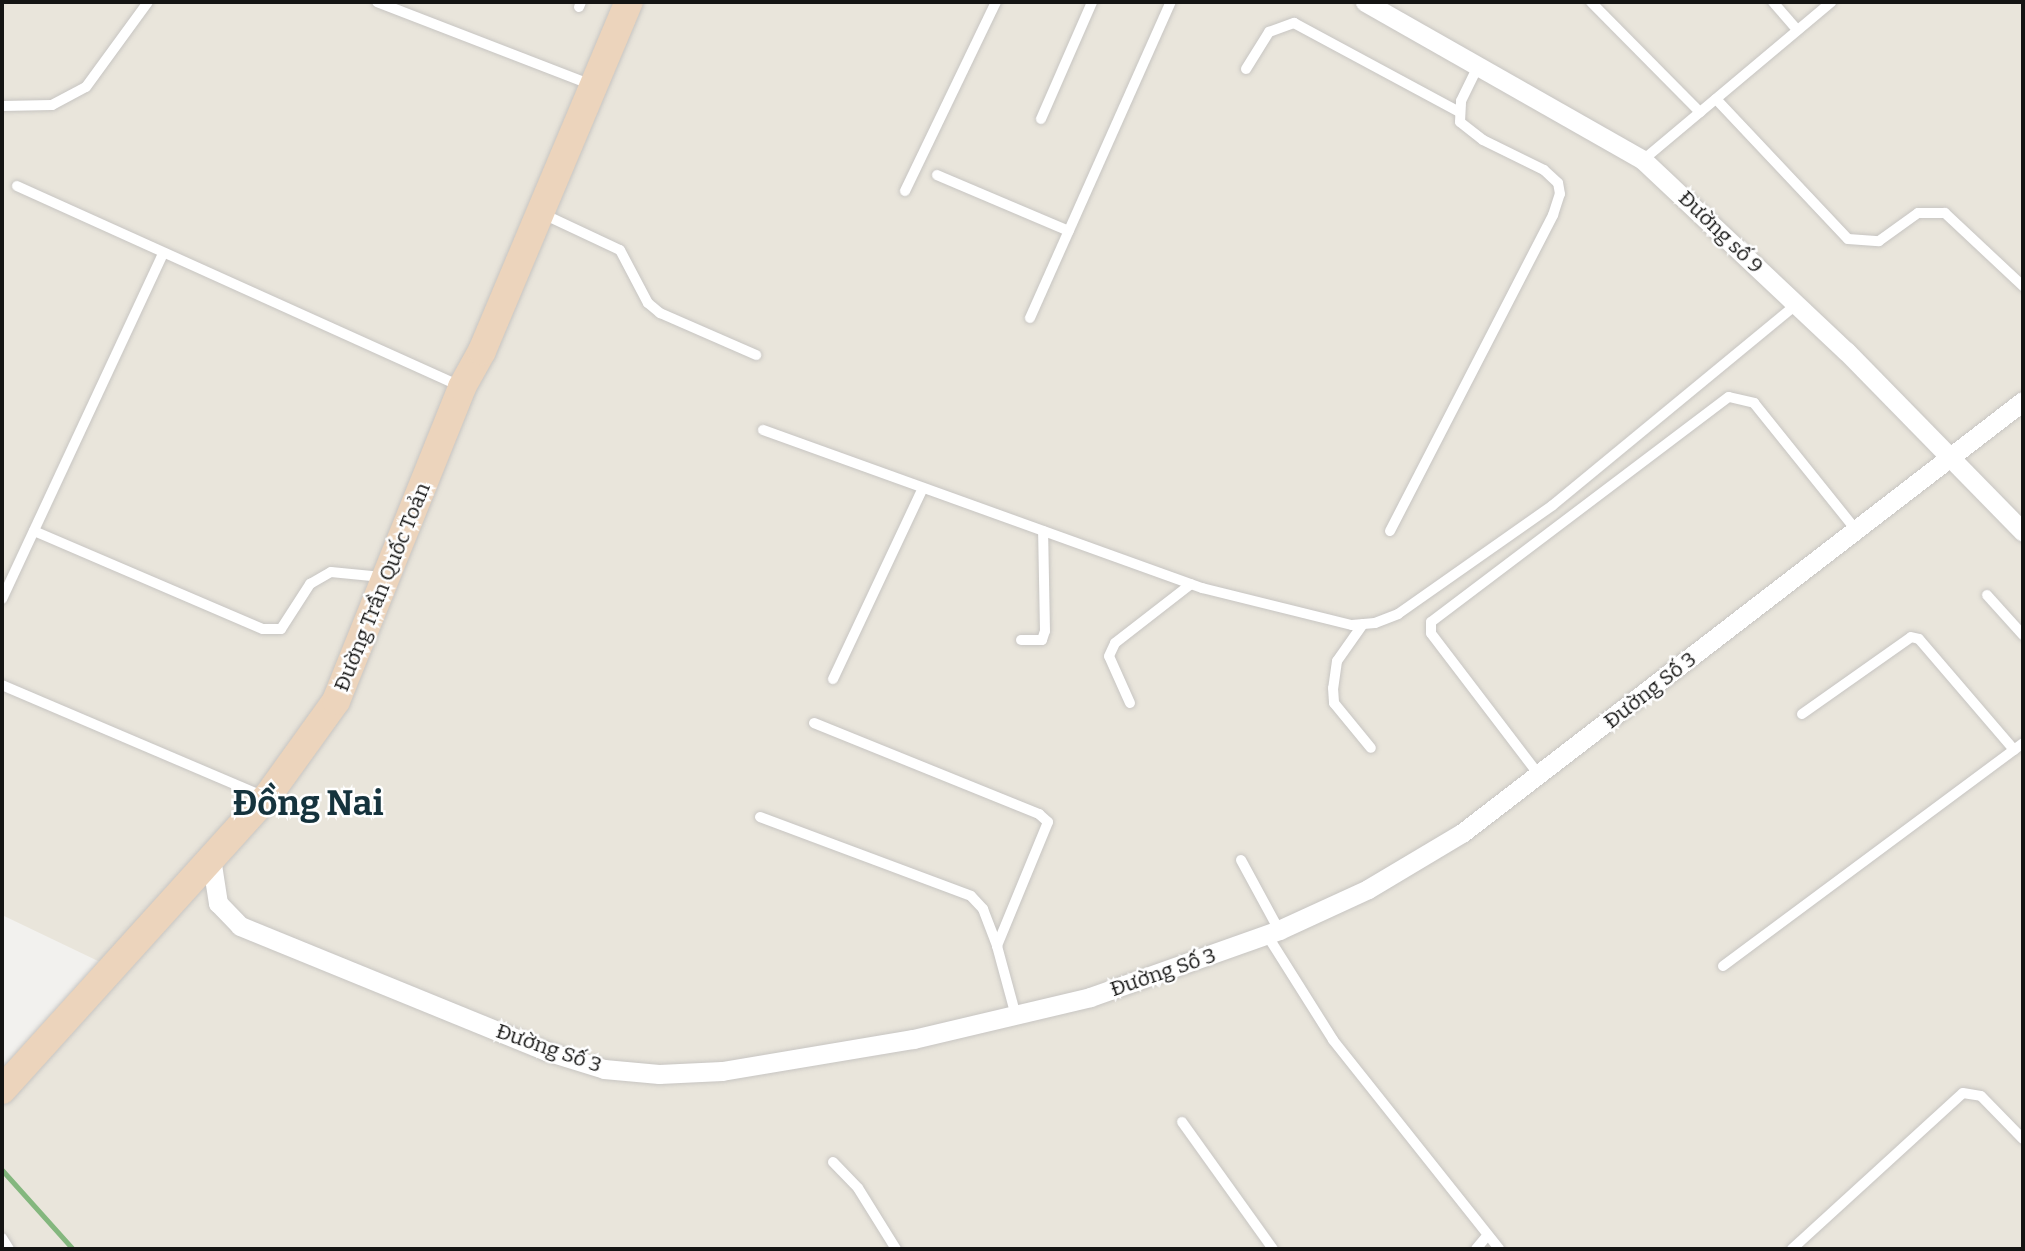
<!DOCTYPE html>
<html>
<head>
<meta charset="utf-8">
<style>
  body { margin:0 }
  #map { position:relative; width:2025px; height:1251px; overflow:hidden; background:#f2f1ee; font-family:Bitter,serif }
  div>[style] { position:absolute }
  .built>* { inset:0; background:#e9e5db }
  .stream>* { height:5px; margin:-2.5px; padding:0 2.5px; transform-origin:2.5px; border-radius:2.5px; background:#84b77e }
  .roads { filter:drop-shadow(0 0 2px #c7c5c2) drop-shadow(0 0 2px #c7c5c2) }
  .service>* { height:10px; margin:-5px; padding:0 5px; transform-origin:5px; border-radius:5px; background:#fff }
  .minor>* { height:19px; margin:-9.5px; padding:0 9.5px; transform-origin:9.5px; border-radius:9.5px; background:#fff }
  .secondary>* { height:28px; margin:-14px; padding:0 14px; transform-origin:14px; border-radius:14px; background:#ecd4bc }
  span { translate:-50% -50%; white-space:nowrap; text-align:center; line-height:1.15; -webkit-text-stroke:5px #fff; paint-order:stroke }
  .street-label { font-size:21px; color:#141413 }
  .town-label { font-size:35px; color:#15333d; font-weight:700 }
  .frame { position:absolute; inset:0; border:4px solid #141413; pointer-events:none }
</style>
</head>
<body>
<div id="map">
  <div class="built">
    <div style="clip-path:polygon(2px 2px,2023px 2px,2023px 1249px,2px 1249px,2px 1104px,121px 972px,2px 915px)"></div>
  </div>
  <div class="stream">
    <div style="left:2px;top:1170px;width:106px;rotate:48.1deg"></div>
  </div>
  <div class="roads">
    <div class="service">
      <div style="left:377px;top:2px;width:230px;rotate:21.1deg"></div>
      <div style="left:1591px;top:2px;width:155px;rotate:45.3deg"></div>
      <div style="left:1773px;top:2px;width:37px;rotate:49deg"></div>
      <div style="left:579px;top:7px;width:5px;rotate:-68deg"></div>
      <div style="left:1246px;top:69px;width:44px;rotate:-58.1deg"></div>
      <div style="left:1269px;top:32px;width:27px;rotate:-20deg"></div>
      <div style="left:1294px;top:23px;width:187px;rotate:28.3deg"></div>
      <div style="left:1716px;top:99px;width:192px;rotate:46.7deg"></div>
      <div style="left:1848px;top:239px;width:31px;rotate:4deg"></div>
      <div style="left:1879px;top:241px;width:48px;rotate:-35.7deg"></div>
      <div style="left:1918px;top:213px;width:27px"></div>
      <div style="left:1945px;top:213px;width:107px;rotate:43.1deg"></div>
      <div style="left:2px;top:106px;width:50px;rotate:-1.1deg"></div>
      <div style="left:52px;top:105px;width:38px;rotate:-28deg"></div>
      <div style="left:86px;top:87px;width:105px;rotate:-53.9deg"></div>
      <div style="left:1041px;top:119px;width:128px;rotate:-66.4deg"></div>
      <div style="left:1643px;top:160px;width:246px;rotate:-40deg"></div>
      <div style="left:937px;top:175px;width:143px;rotate:23deg"></div>
      <div style="left:17px;top:186px;width:485px;rotate:24.3deg"></div>
      <div style="left:905px;top:191px;width:210px;rotate:-64.3deg"></div>
      <div style="left:541px;top:213px;width:87px;rotate:25.1deg"></div>
      <div style="left:620px;top:250px;width:60px;rotate:62.2deg"></div>
      <div style="left:648px;top:303px;width:16px;rotate:40deg"></div>
      <div style="left:660px;top:313px;width:105px;rotate:23.6deg"></div>
      <div style="left:1030px;top:318px;width:346px;rotate:-66deg"></div>
      <div style="left:763px;top:430px;width:467px;rotate:19.8deg"></div>
      <div style="left:1202px;top:588px;width:154px;rotate:13.9deg"></div>
      <div style="left:1352px;top:625px;width:23px;rotate:-5deg"></div>
      <div style="left:1375px;top:623px;width:25px;rotate:-21deg"></div>
      <div style="left:1398px;top:614px;width:189px;rotate:-35.1deg"></div>
      <div style="left:1553px;top:505px;width:316px;rotate:-39.5deg"></div>
      <div style="left:34px;top:531px;width:249px;rotate:23.2deg"></div>
      <div style="left:263px;top:629px;width:18px"></div>
      <div style="left:281px;top:629px;width:54px;rotate:-57.2deg"></div>
      <div style="left:310px;top:584px;width:24px;rotate:-30deg"></div>
      <div style="left:331px;top:572px;width:51px;rotate:5.6deg"></div>
      <div style="left:1390px;top:531px;width:356px;rotate:-62.7deg"></div>
      <div style="left:1553px;top:215px;width:22px;rotate:-72deg"></div>
      <div style="left:1560px;top:194px;width:11px;rotate:-100deg"></div>
      <div style="left:1558px;top:183px;width:19px;rotate:-137deg"></div>
      <div style="left:1544px;top:170px;width:68px;rotate:-153.8deg"></div>
      <div style="left:1483px;top:140px;width:29px;rotate:-142deg"></div>
      <div style="left:1460px;top:122px;width:21px;rotate:-87deg"></div>
      <div style="left:1461px;top:101px;width:39px;rotate:-64deg"></div>
      <div style="left:1987px;top:595px;width:54px;rotate:48deg"></div>
      <div style="left:2px;top:599px;width:381px;rotate:-65deg"></div>
      <div style="left:1363px;top:624px;width:45px;rotate:125.1deg"></div>
      <div style="left:1337px;top:661px;width:27px;rotate:98deg"></div>
      <div style="left:1333px;top:688px;width:15px;rotate:86deg"></div>
      <div style="left:1334px;top:703px;width:58px;rotate:50.6deg"></div>
      <div style="left:1021px;top:640px;width:21px"></div>
      <div style="left:1042px;top:640px;width:9px;rotate:-72deg"></div>
      <div style="left:1045px;top:631px;width:100px;rotate:-91.1deg"></div>
      <div style="left:833px;top:679px;width:211px;rotate:-64.8deg"></div>
      <div style="left:2px;top:685px;width:286px;rotate:23.1deg"></div>
      <div style="left:1130px;top:703px;width:51px;rotate:-114.1deg"></div>
      <div style="left:1109px;top:656px;width:14px;rotate:-65deg"></div>
      <div style="left:1115px;top:643px;width:96px;rotate:-37.8deg"></div>
      <div style="left:1802px;top:714px;width:133px;rotate:-35.2deg"></div>
      <div style="left:1911px;top:637px;width:8px;rotate:14deg"></div>
      <div style="left:1919px;top:639px;width:146px;rotate:49.4deg"></div>
      <div style="left:814px;top:723px;width:243px;rotate:22deg"></div>
      <div style="left:1039px;top:814px;width:12px;rotate:42deg"></div>
      <div style="left:1048px;top:822px;width:134px;rotate:112.4deg"></div>
      <div style="left:1539px;top:775px;width:178px;rotate:-127.3deg"></div>
      <div style="left:1431px;top:633px;width:11px;rotate:-90deg"></div>
      <div style="left:1431px;top:622px;width:373px;rotate:-37.1deg"></div>
      <div style="left:1729px;top:397px;width:26px;rotate:13deg"></div>
      <div style="left:1754px;top:403px;width:163px;rotate:51.2deg"></div>
      <div style="left:760px;top:817px;width:225px;rotate:20.5deg"></div>
      <div style="left:971px;top:896px;width:18px;rotate:47deg"></div>
      <div style="left:983px;top:909px;width:40px;rotate:69deg"></div>
      <div style="left:997px;top:946px;width:73px;rotate:74.8deg"></div>
      <div style="left:1241px;top:860px;width:80px;rotate:61.5deg"></div>
      <div style="left:1267px;top:935px;width:124px;rotate:57.8deg"></div>
      <div style="left:1333px;top:1040px;width:267px;rotate:51.5deg"></div>
      <div style="left:1723px;top:966px;width:374px;rotate:-36.6deg"></div>
      <div style="left:1182px;top:1122px;width:156px;rotate:54.4deg"></div>
      <div style="left:833px;top:1162px;width:36px;rotate:46deg"></div>
      <div style="left:858px;top:1188px;width:72px;rotate:58.1deg"></div>
      <div style="left:2px;top:1238px;width:13px;rotate:58deg"></div>
      <div style="left:1476px;top:1249px;width:17px;rotate:-50deg"></div>
      <div style="left:1792px;top:1249px;width:231px;rotate:-42.4deg"></div>
      <div style="left:1963px;top:1093px;width:18px;rotate:9deg"></div>
      <div style="left:1981px;top:1096px;width:60px;rotate:45.7deg"></div>
    </div>
    <div class="minor">
      <div style="left:1365px;top:2px;width:320px;rotate:29.6deg"></div>
      <div style="left:1643px;top:160px;width:279px;rotate:43.3deg"></div>
      <div style="left:1846px;top:351px;width:253px;rotate:45.6deg"></div>
      <div style="left:211px;top:858px;width:46px;rotate:81.2deg"></div>
      <div style="left:218px;top:903px;width:32px;rotate:46deg"></div>
      <div style="left:240px;top:926px;width:331px;rotate:22.2deg"></div>
      <div style="left:546px;top:1051px;width:61px;rotate:17.2deg"></div>
      <div style="left:604px;top:1069px;width:55px;rotate:5.2deg"></div>
      <div style="left:659px;top:1074px;width:63px;rotate:-2.7deg"></div>
      <div style="left:722px;top:1071px;width:194px;rotate:-9.5deg"></div>
      <div style="left:913px;top:1039px;width:182px;rotate:-13.3deg"></div>
      <div style="left:1090px;top:997px;width:201px;rotate:-19.5deg"></div>
      <div style="left:1279px;top:930px;width:98px;rotate:-24.7deg"></div>
      <div style="left:1368px;top:889px;width:109px;rotate:-30.8deg"></div>
      <div style="left:1462px;top:833px;width:708px;rotate:-37.6deg"></div>
    </div>
    <div class="secondary">
      <div style="left:2px;top:1090px;width:395px;rotate:-47.9deg"></div>
      <div style="left:267px;top:797px;width:118px;rotate:-54.3deg"></div>
      <div style="left:336px;top:701px;width:338px;rotate:-68.1deg"></div>
      <div style="left:462px;top:387px;width:41px;rotate:-60.9deg"></div>
      <div style="left:482px;top:351px;width:379px;rotate:-67.2deg"></div>
    </div>
  </div>
  <div class="street-label">
    <span style="left:1721px;top:232px;rotate:44deg">Đường số 9</span>
    <span style="left:382px;top:587px;rotate:-68deg">Đường Trần Quốc Toản</span>
    <span style="left:1650px;top:690px;rotate:-38deg">Đường Số 3</span>
    <span style="left:1163px;top:972px;rotate:-19deg">Đường Số 3</span>
    <span style="left:549px;top:1048px;rotate:19deg">Đường Số 3</span>
  </div>
  <div class="town-label">
    <span style="left:308px;top:803px">Đồng Nai</span>
  </div>
  <div class="frame"></div>
</div>
</body>
</html>
